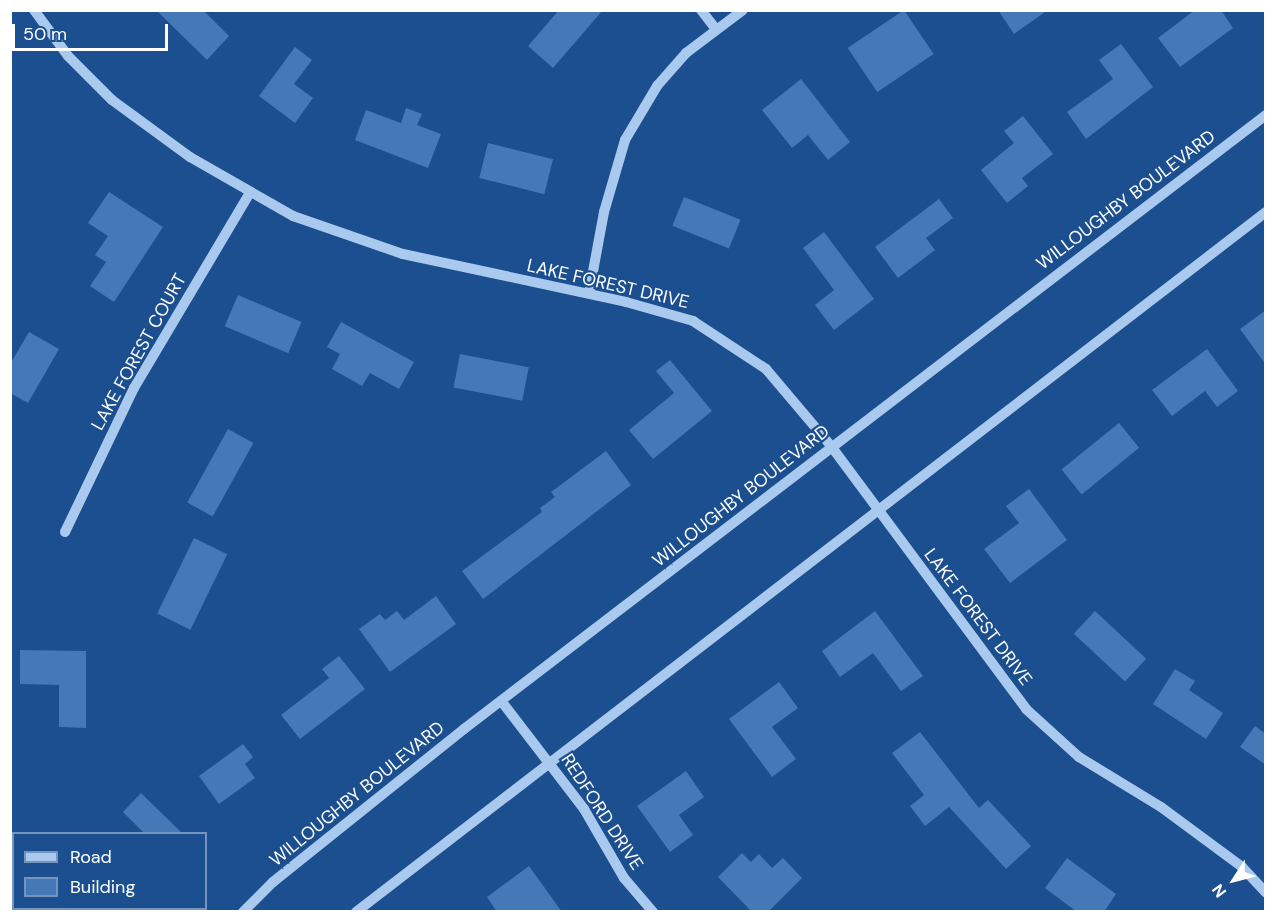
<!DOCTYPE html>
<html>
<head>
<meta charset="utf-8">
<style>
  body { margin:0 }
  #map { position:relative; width:1276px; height:922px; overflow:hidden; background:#1b4f8f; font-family:"DM Sans",sans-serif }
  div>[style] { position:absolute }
  .building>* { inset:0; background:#4478b7; transform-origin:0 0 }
  .minor>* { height:10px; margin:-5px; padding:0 5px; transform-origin:5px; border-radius:5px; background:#a9c9ee }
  span { translate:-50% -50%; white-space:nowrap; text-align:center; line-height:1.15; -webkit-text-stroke:4.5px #1b4f8f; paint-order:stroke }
  .street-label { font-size:18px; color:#fff }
  .frame { position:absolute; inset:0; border:12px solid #fff; pointer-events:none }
  .legend { position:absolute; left:12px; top:832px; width:195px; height:78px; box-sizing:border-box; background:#1b4f8f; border:2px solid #7695bc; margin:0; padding:8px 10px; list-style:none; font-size:18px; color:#fff }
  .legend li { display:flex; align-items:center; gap:12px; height:30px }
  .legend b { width:30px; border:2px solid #7695bc }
  .north { position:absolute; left:1204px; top:850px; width:60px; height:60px; -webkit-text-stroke:4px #1b4f8f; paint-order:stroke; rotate:234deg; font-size:16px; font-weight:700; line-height:24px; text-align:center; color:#fff }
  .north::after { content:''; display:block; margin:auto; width:21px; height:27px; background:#fff; clip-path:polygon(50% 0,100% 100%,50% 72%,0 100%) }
  .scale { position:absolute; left:12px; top:24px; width:156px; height:27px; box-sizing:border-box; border:3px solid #fff; border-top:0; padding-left:8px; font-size:18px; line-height:21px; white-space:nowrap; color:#fff; -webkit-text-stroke:4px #1b4f8f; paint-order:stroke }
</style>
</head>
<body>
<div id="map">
  <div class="building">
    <div style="clip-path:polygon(156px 10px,203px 10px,229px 36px,207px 60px)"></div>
    <div style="clip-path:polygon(559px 10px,603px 10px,553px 68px,528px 46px)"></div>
    <div style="left:904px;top:10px;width:53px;height:68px;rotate:56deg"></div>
    <div style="clip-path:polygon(998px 10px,1048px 10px,1014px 34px)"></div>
    <div style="clip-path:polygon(1195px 10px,1221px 10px,1233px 28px,1180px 67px,1158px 38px)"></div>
    <div style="clip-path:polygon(1121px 44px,1153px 87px,1086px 139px,1067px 112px,1113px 79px,1099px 60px)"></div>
    <div style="clip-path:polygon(295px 47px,312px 60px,294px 84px,313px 98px,295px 123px,259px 96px)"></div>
    <div style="clip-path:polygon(801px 79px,850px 142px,828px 160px,808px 135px,792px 148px,762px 110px)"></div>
    <div style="clip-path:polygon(406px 108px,422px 114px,417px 125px,441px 134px,428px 168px,355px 140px,366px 110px,401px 123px)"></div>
    <div style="clip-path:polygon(1023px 116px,1053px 154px,1022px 178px,1028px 186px,1007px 203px,981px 170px,1014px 143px,1004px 131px)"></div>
    <div style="left:488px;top:143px;width:67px;height:36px;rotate:14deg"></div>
    <div style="clip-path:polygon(109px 192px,163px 227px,114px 302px,90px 286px,106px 262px,95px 255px,108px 236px,88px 223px)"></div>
    <div style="left:684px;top:197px;width:61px;height:31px;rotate:22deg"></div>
    <div style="clip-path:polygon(939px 199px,953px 218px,926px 238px,935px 250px,898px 278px,875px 247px)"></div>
    <div style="clip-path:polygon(824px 232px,874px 299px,834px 330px,815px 305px,834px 290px,803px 248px)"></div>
    <div style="left:238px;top:295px;width:69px;height:34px;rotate:23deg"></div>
    <div style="clip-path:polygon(1266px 310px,1266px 365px,1240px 329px)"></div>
    <div style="clip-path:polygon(341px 322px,414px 362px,399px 389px,370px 373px,362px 386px,332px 369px,340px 354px,327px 347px)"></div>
    <div style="clip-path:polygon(29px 332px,59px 349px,28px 403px,10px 393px,10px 364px)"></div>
    <div style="clip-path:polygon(1207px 349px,1238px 391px,1217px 407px,1205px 391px,1172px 416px,1152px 390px)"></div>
    <div style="left:460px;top:354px;width:70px;height:34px;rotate:11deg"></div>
    <div style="clip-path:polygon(670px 360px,712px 411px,653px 459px,629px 430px,674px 393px,656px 371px)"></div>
    <div style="left:1119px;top:423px;width:32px;height:74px;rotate:51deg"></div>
    <div style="left:228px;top:429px;width:29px;height:84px;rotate:29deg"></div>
    <div style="clip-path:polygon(606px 451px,631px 485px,483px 599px,462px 571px,542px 512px,540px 508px,555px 497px,551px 492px)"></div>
    <div style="clip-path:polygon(1029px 489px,1067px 540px,1010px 583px,984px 549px,1019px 523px,1006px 506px)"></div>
    <div style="left:194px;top:538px;width:37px;height:84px;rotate:26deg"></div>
    <div style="clip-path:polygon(436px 596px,456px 624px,390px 672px,359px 629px,380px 614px,385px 620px,397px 611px,404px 620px)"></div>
    <div style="clip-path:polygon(875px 611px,923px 676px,901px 691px,873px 653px,840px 677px,822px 651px)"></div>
    <div style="left:1095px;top:611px;width:70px;height:31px;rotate:43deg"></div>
    <div style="clip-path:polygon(20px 650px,86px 651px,86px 728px,59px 727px,59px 685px,20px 684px)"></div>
    <div style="clip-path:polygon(339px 656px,365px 689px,300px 739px,281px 715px,329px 678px,322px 669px)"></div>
    <div style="clip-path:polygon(1175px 669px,1195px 681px,1189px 690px,1223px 713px,1206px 739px,1153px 704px)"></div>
    <div style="clip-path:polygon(779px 682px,798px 708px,772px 727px,796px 759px,772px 777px,729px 719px)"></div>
    <div style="clip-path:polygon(1255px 726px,1266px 734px,1266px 765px,1240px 747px)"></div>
    <div style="clip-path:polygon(920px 732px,979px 808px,988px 800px,1031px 846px,1006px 869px,949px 807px,925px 826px,910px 806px,924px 795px,892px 753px)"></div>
    <div style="clip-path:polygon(243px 744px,253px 757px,245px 764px,255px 778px,219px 804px,199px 776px)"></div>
    <div style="clip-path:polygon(686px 771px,704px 797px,679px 815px,693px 835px,670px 852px,637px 806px)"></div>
    <div style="clip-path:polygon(141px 793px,183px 834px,145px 834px,123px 812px)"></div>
    <div style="clip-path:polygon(742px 853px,751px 862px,759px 854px,772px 868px,783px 858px,802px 878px,768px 912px,752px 912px,718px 877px)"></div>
    <div style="clip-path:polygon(1067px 858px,1116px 894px,1104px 912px,1077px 912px,1045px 888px)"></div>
    <div style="clip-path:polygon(529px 866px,562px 912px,497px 912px,487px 897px)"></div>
  </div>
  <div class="minor">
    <div style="left:34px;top:10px;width:57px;rotate:53.5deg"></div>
    <div style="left:68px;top:56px;width:62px;rotate:45deg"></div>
    <div style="left:112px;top:100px;width:97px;rotate:36.2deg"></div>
    <div style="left:190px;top:157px;width:119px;rotate:29.8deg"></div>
    <div style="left:293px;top:216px;width:116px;rotate:19.1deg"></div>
    <div style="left:403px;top:254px;width:228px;rotate:12.1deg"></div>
    <div style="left:626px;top:302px;width:70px;rotate:15.8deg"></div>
    <div style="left:693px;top:321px;width:87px;rotate:33.3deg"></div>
    <div style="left:766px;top:369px;width:101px;rotate:49.8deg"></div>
    <div style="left:831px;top:446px;width:327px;rotate:53.4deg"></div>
    <div style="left:1026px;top:709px;width:72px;rotate:42.2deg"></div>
    <div style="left:1079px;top:757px;width:96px;rotate:31.4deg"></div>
    <div style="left:1161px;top:807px;width:101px;rotate:36.5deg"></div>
    <div style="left:1242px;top:867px;width:35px;rotate:47deg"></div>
    <div style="left:701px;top:10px;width:23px;rotate:52deg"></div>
    <div style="left:589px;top:293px;width:82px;rotate:-79.5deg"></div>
    <div style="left:604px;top:212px;width:75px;rotate:-73.7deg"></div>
    <div style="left:625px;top:140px;width:63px;rotate:-59.3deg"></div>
    <div style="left:657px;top:86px;width:44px;rotate:-48.7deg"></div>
    <div style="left:686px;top:53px;width:71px;rotate:-37deg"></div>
    <div style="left:65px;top:532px;width:160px;rotate:-64.4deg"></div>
    <div style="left:134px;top:388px;width:227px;rotate:-59.3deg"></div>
    <div style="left:502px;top:702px;width:135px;rotate:52.5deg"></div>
    <div style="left:584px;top:809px;width:80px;rotate:59.9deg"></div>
    <div style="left:624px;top:878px;width:45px;rotate:49.5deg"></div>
    <div style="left:243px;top:912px;width:42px;rotate:-45deg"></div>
    <div style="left:273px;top:882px;width:245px;rotate:-38.7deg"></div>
    <div style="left:464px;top:729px;width:1010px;rotate:-37.44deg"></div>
    <div style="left:356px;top:912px;width:1148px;rotate:-37.57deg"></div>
  </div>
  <div class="street-label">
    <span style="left:1126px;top:200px;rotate:-37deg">WILLOUGHBY BOULEVARD</span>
    <span style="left:608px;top:284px;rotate:13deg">LAKE FOREST DRIVE</span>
    <span style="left:139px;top:352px;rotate:-61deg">LAKE FOREST COURT</span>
    <span style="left:741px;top:496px;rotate:-38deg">WILLOUGHBY BOULEVARD</span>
    <span style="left:978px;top:617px;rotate:53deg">LAKE FOREST DRIVE</span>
    <span style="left:357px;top:794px;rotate:-39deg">WILLOUGHBY BOULEVARD</span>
    <span style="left:602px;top:812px;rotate:57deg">REDFORD DRIVE</span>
  </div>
  <div class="frame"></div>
  <ul class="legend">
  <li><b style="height:8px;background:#a9c9ee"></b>Road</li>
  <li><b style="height:16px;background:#4478b7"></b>Building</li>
  </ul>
  <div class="north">N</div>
  <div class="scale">50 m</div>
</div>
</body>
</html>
